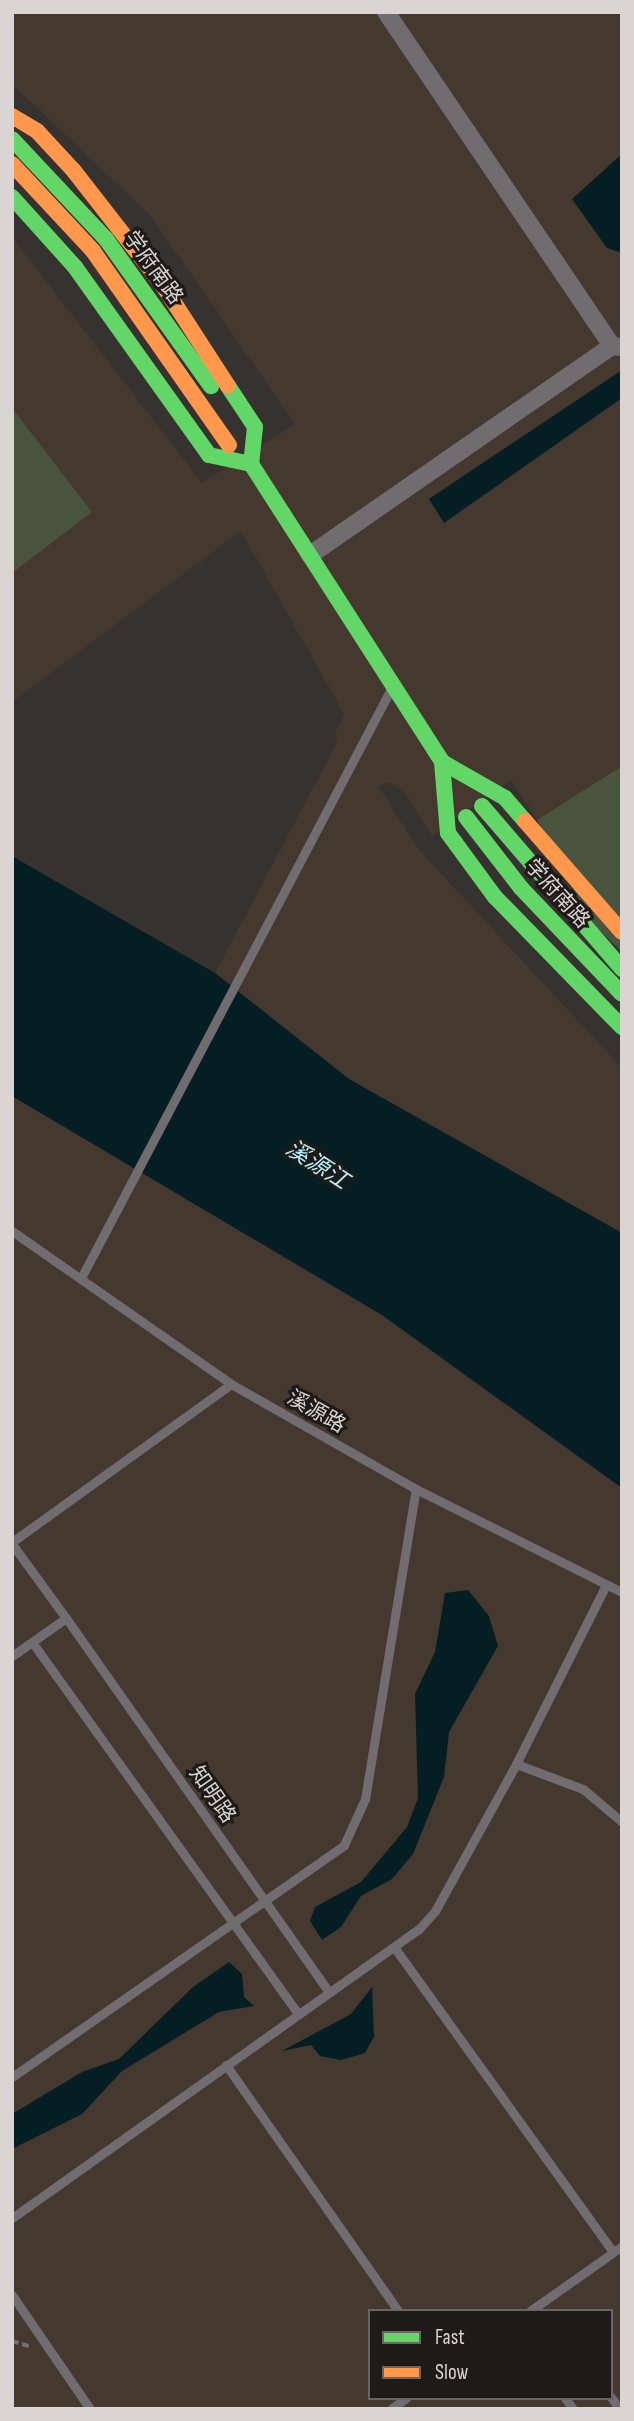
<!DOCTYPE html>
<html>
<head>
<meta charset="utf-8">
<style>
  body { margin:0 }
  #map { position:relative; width:634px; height:2421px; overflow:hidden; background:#36322f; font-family:"Sofia Sans Condensed","Noto Sans SC",sans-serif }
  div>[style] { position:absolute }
  .built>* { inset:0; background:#44382f }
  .green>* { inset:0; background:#49543e }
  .water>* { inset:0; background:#051e24 }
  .path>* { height:3.5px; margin-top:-1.75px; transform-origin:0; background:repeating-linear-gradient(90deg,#726e70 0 7px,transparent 0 10.5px) }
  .lane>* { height:9px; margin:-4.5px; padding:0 4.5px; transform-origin:4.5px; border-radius:4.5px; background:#706c70 }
  .street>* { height:18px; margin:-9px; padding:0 9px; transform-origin:9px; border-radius:9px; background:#706c70 }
  .fast>* { height:16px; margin:-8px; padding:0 8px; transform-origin:8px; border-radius:8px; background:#63d668 }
  .slow>* { height:16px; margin:-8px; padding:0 8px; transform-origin:8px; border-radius:8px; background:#ff974d }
  span { translate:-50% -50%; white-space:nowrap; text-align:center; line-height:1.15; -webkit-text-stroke:6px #1d1a17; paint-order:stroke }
  .street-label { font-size:21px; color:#dad5d2 }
  .water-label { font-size:23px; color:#b8edfb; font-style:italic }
  .frame { position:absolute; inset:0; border:14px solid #dad5d2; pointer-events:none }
  .legend { position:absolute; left:368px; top:2309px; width:245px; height:91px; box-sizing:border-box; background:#1d1a17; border:2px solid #696562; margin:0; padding:9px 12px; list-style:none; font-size:21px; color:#dad5d2 }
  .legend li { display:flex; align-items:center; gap:14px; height:35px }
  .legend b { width:35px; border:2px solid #696562 }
</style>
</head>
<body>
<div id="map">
  <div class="built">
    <div style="clip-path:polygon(12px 12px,622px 12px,622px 766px,537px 820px,511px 780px,432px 836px,404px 792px,388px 782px,378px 786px,420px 851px,622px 1068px,622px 1233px,349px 1079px,215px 973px,338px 741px,334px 736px,344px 714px,241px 531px,12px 702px,12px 237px,202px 483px,295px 424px,150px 215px,12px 84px)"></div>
    <div style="clip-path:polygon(evenodd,12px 1096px,382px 1315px,622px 1488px,622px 2409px,12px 2409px,12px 1096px,370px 2311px,611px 2311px,611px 2398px,370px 2398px,370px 2311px)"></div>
  </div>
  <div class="green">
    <div style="clip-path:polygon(12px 408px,92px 512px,12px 573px)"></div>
    <div style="clip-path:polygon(622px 766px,622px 952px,591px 922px,537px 820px)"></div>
  </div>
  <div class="water">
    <div style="clip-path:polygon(622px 154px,622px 253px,607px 248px,572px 199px)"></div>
    <div style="clip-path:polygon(622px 370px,622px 398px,444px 523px,429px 499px)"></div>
    <div style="clip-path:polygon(12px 856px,215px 973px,349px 1079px,622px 1233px,622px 1488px,382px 1315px,12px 1096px)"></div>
    <div style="clip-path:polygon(468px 1590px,489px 1616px,498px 1646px,449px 1732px,444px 1777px,413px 1854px,392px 1879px,361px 1896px,341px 1927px,322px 1940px,310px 1921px,315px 1907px,361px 1882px,407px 1827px,418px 1798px,415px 1694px,435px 1652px,445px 1593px)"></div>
    <div style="clip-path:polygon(229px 1962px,242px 1974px,244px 1997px,254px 2006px,219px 2012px,122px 2071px,82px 2114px,12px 2149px,12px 2114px,82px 2072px,119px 2059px,193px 1987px)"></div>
    <div style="clip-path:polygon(372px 1987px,374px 2037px,365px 2053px,341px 2060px,320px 2056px,311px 2045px,282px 2051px,351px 2014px)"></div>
  </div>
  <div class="path">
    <div style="left:12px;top:2341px;width:21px;rotate:17deg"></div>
  </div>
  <div class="lane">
    <div style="left:12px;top:1231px;width:267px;rotate:34.9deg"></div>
    <div style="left:231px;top:1384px;width:213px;rotate:29.6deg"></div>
    <div style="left:416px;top:1489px;width:230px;rotate:26.6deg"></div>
    <div style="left:81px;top:1278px;width:668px;rotate:-62.25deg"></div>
    <div style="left:12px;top:1542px;width:270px;rotate:-35.8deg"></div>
    <div style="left:12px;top:1544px;width:92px;rotate:53.9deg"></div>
    <div style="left:66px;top:1618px;width:66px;rotate:144.9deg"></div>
    <div style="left:66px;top:1618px;width:457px;rotate:54.9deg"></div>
    <div style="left:32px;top:1642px;width:457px;rotate:54.4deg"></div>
    <div style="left:516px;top:1764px;width:72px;rotate:20.5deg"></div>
    <div style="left:583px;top:1789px;width:51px;rotate:40.2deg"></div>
    <div style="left:394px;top:1947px;width:375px;rotate:54.3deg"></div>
    <div style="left:226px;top:2065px;width:300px;rotate:55deg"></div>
    <div style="left:12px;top:2077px;width:405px;rotate:-34.9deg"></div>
    <div style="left:344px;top:1845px;width:51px;rotate:-65.5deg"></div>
    <div style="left:365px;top:1799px;width:314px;rotate:-80.7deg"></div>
    <div style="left:12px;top:2218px;width:498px;rotate:-35.4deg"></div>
    <div style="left:418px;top:1930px;width:25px;rotate:-48deg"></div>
    <div style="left:435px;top:1911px;width:168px;rotate:-61.1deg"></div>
    <div style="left:516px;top:1764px;width:200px;rotate:-63.3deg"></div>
    <div style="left:12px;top:2295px;width:138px;rotate:55.6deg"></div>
    <div style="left:530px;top:2311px;width:113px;rotate:-35.2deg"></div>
    <div style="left:611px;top:2397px;width:14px;rotate:56deg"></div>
    <div style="left:565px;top:2398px;width:14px;rotate:54deg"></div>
    <div style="left:391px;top:2409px;width:19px;rotate:-36deg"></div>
  </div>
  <div class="street">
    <div style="left:386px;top:12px;width:403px;rotate:55.9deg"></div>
    <div style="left:310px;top:555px;width:367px;rotate:-34.7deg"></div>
    <div style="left:612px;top:346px;width:10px;rotate:6deg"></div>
  </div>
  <div class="fast">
    <div style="left:12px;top:139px;width:137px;rotate:46.8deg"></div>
    <div style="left:106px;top:239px;width:181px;rotate:54.5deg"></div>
    <div style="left:12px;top:197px;width:94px;rotate:48deg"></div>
    <div style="left:75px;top:267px;width:231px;rotate:54.5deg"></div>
    <div style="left:209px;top:455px;width:43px;rotate:12.1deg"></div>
    <div style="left:228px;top:386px;width:49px;rotate:56.6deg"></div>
    <div style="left:255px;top:427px;width:37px;rotate:96deg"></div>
    <div style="left:251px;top:464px;width:354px;rotate:57.3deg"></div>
    <div style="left:442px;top:762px;width:73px;rotate:29.7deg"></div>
    <div style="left:505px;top:798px;width:30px;rotate:49deg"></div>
    <div style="left:442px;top:762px;width:71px;rotate:85.2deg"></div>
    <div style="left:448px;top:833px;width:79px;rotate:53.7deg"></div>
    <div style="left:495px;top:897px;width:182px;rotate:45.7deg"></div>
    <div style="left:482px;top:806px;width:215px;rotate:49.3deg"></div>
    <div style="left:466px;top:817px;width:90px;rotate:52.2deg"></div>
    <div style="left:521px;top:888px;width:146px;rotate:46.4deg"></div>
  </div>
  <div class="slow">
    <div style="left:12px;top:116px;width:29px;rotate:31deg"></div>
    <div style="left:37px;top:131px;width:54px;rotate:47.2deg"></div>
    <div style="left:74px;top:171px;width:143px;rotate:52.1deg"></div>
    <div style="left:162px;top:284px;width:121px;rotate:57.1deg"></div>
    <div style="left:12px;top:164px;width:119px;rotate:47deg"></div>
    <div style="left:93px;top:251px;width:237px;rotate:55deg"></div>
    <div style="left:525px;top:821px;width:147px;rotate:48.9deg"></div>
  </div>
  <div class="street-label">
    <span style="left:153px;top:268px;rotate:54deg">学府南路</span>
    <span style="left:557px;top:894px;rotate:48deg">学府南路</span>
    <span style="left:316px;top:1412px;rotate:30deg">溪源路</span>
    <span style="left:212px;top:1795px;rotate:55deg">知明路</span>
  </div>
  <div class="water-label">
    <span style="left:317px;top:1165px;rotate:33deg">溪源江</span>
  </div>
  <div class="frame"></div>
  <ul class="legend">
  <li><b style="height:9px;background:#63d668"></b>Fast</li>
  <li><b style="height:9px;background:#ff974d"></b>Slow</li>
  </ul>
</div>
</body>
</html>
